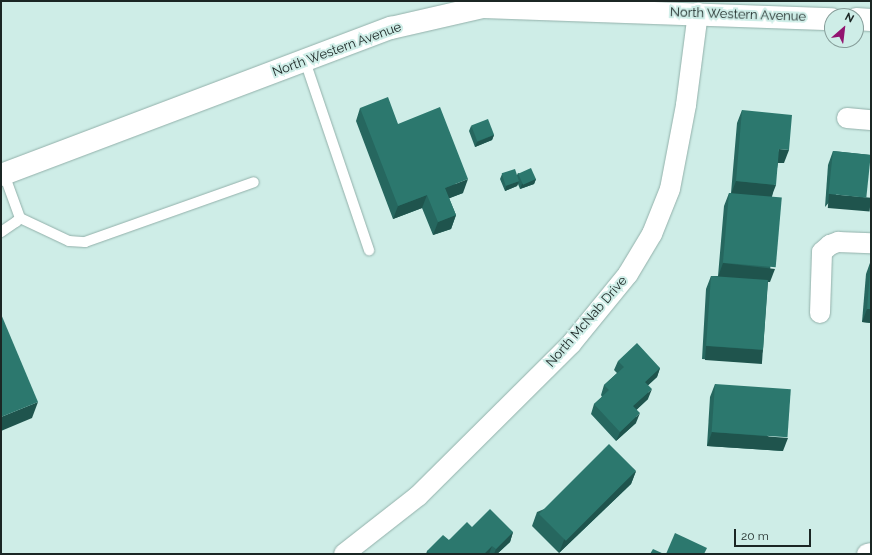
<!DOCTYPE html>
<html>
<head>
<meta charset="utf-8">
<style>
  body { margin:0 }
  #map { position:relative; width:872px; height:555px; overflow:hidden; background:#ceede7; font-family:Raleway,sans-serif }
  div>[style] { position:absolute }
  .roads { filter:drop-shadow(0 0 1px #92b0aa) drop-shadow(0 0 1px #92b0aa) }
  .service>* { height:10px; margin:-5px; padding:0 5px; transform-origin:5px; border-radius:5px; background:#fff }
  .minor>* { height:20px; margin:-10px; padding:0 10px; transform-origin:10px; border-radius:10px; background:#fff }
  .tertiary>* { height:22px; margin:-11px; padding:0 11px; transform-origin:11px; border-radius:11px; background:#fff }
  .wall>* { inset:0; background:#26675f }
  .shaded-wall>* { inset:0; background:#1f544d; transform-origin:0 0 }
  .building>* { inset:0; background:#2c786e; transform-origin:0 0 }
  span { translate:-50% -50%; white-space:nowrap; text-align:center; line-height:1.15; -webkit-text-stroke:4px #ceede7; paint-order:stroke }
  .street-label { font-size:13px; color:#1b2624 }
  .frame { position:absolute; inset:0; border:2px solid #1b2624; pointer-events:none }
  .north { position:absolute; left:824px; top:8px; width:40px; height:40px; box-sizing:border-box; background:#ceede7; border:1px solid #869d99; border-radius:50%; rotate:28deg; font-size:11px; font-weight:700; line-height:16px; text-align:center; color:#1b2624 }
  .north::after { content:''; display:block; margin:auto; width:14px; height:18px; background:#921470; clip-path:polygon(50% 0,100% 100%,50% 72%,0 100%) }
  .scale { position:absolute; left:734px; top:529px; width:77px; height:18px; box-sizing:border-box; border:2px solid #1b2624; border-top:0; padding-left:5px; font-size:12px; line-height:14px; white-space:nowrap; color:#1b2624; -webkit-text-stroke:3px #ceede7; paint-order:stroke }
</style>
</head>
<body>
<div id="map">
  <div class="roads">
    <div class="service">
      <div style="left:305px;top:61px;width:200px;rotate:71.3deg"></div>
      <div style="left:20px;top:218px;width:54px;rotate:25.1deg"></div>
      <div style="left:69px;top:241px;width:16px;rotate:4deg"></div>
      <div style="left:85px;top:242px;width:179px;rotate:-19.5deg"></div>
      <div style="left:1px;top:232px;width:18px;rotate:-34deg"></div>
      <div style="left:16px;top:222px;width:6px;rotate:-45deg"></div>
      <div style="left:20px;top:218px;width:47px;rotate:-110deg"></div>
    </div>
    <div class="minor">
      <div style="left:847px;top:118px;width:24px;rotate:5deg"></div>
      <div style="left:820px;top:313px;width:61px;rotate:-88.1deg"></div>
      <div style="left:822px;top:252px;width:11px;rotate:-41deg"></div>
      <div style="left:830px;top:245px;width:9px;rotate:-21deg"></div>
      <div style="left:838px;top:242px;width:33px;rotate:2deg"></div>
      <div style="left:344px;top:554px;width:94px;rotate:-38.1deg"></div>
      <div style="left:418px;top:496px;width:216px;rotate:-44.8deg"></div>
      <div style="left:571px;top:344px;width:90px;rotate:-50.8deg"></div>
      <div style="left:628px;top:274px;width:47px;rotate:-59deg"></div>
      <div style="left:652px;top:234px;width:48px;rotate:-68.2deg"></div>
      <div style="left:670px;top:189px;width:86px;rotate:-79.2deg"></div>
      <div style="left:686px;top:105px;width:93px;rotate:-82.6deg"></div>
      <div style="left:867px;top:554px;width:4px;rotate:-14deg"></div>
    </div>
    <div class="tertiary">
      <div style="left:856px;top:19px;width:15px;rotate:4deg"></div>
      <div style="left:1px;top:175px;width:417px;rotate:-20.7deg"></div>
      <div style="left:391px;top:28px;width:94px;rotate:-12.9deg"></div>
      <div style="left:483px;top:7px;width:349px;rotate:2deg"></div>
    </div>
  </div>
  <div class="wall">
    <div style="clip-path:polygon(360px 108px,398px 124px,463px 193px,449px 198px,456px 215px,451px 229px,433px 235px,422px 208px,393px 219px,356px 121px)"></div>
    <div style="clip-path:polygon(742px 110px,784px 163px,778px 163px,772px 197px,770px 282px,768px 282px,763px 350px,759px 363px,702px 359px,706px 289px,711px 276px,718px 276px,724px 206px,729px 193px,731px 193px,737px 123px)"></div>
    <div style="clip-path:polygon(471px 126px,494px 135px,492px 140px,475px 147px,469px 131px)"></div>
    <div style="clip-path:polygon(833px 151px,871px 155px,825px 207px,828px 165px)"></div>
    <div style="clip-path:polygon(518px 173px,536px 179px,534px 184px,520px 189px,518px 184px,517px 186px,505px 191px,500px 179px,502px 174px,517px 175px)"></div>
    <div style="clip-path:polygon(871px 260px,871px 323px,862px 322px,866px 274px)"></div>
    <div style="clip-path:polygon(618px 361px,660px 368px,657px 377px,648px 385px,648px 399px,636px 410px,636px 423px,616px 441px,591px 414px,594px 404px,602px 397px,601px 395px,604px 385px,617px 373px,614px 370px)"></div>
    <div style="clip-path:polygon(715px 384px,783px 451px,707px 446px,710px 397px)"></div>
    <div style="clip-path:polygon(636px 471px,631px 484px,559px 553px,532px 526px,537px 512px)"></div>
    <div style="clip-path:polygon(472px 527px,513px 532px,510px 542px,497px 554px,426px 554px,427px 551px,449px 540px)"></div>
  </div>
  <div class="shaded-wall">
    <div style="clip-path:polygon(494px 135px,492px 140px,475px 147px,477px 142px)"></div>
    <div style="clip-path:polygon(779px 149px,789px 150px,784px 163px,774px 163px)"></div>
    <div style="clip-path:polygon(468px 179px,463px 193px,440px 202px,445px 188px)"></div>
    <div style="clip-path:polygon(536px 179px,534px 184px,520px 189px,522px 184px)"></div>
    <div style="clip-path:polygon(519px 181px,517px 186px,505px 191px,506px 186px)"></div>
    <div style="clip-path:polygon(736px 181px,776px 185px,771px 198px,731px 194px)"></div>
    <div style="left:829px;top:194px;width:42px;height:14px;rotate:5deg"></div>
    <div style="clip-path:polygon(427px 195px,422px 208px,393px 219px,398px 206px)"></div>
    <div style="clip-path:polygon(456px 215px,451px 229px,433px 235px,438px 222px)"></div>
    <div style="clip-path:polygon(723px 263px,775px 269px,770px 282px,718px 277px)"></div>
    <div style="clip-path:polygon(867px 309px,871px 309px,871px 323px,862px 322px)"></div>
    <div style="left:706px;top:346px;width:57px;height:14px;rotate:4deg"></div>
    <div style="clip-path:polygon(660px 368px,657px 377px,641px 392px,645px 382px)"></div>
    <div style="clip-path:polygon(652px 389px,648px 399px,630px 416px,633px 406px)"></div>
    <div style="clip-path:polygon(38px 402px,32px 418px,1px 431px,1px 417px)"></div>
    <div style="clip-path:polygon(640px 413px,636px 423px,616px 441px,620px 432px)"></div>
    <div style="clip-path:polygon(712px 432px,788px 438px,783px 451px,707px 446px)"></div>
    <div style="clip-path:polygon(636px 471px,631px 484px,559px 553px,564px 540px)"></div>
    <div style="clip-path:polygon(513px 532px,510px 542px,497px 554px,494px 554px,496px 549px)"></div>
    <div style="clip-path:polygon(492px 546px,489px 554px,484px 554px)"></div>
  </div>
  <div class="building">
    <div style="clip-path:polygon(388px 97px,398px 124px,440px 107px,468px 179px,445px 188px,456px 215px,438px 222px,427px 195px,398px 206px,360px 108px)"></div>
    <div style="clip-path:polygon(742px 110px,792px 115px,789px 150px,779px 149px,776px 185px,736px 181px)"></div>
    <div style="left:488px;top:119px;width:17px;height:18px;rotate:69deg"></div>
    <div style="left:833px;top:151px;width:38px;height:43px;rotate:6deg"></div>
    <div style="left:531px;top:168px;width:12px;height:14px;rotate:66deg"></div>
    <div style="left:515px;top:169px;width:13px;height:14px;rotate:72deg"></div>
    <div style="left:729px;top:193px;width:53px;height:70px;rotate:5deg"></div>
    <div style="clip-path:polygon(871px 260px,871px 309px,867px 309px)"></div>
    <div style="left:711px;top:276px;width:57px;height:70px;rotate:4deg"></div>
    <div style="clip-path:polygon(1px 314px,38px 402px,1px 417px)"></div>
    <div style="clip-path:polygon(637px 343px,660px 368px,645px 382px,652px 389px,633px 406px,640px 413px,620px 432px,594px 404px,609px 390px,604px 385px,624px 367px,618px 361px)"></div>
    <div style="left:715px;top:384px;width:76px;height:48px;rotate:4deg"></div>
    <div style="left:609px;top:444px;width:38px;height:99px;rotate:45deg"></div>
    <div style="clip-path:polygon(490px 509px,513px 532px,496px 549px,492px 546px,484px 554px,430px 554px,427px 551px,443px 535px,449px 540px,467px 522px,472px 527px)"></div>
    <div style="clip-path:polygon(675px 533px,707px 548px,704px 554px,666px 554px)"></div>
    <div style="clip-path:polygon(653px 549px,664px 554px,650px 554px)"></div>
  </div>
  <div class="street-label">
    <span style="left:738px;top:15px;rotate:2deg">North Western Avenue</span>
    <span style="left:337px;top:50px;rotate:-20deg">North Western Avenue</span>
    <span style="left:587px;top:322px;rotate:-49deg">North McNab Drive</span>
  </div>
  <div class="frame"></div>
  <div class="north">N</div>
  <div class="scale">20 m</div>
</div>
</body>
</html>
